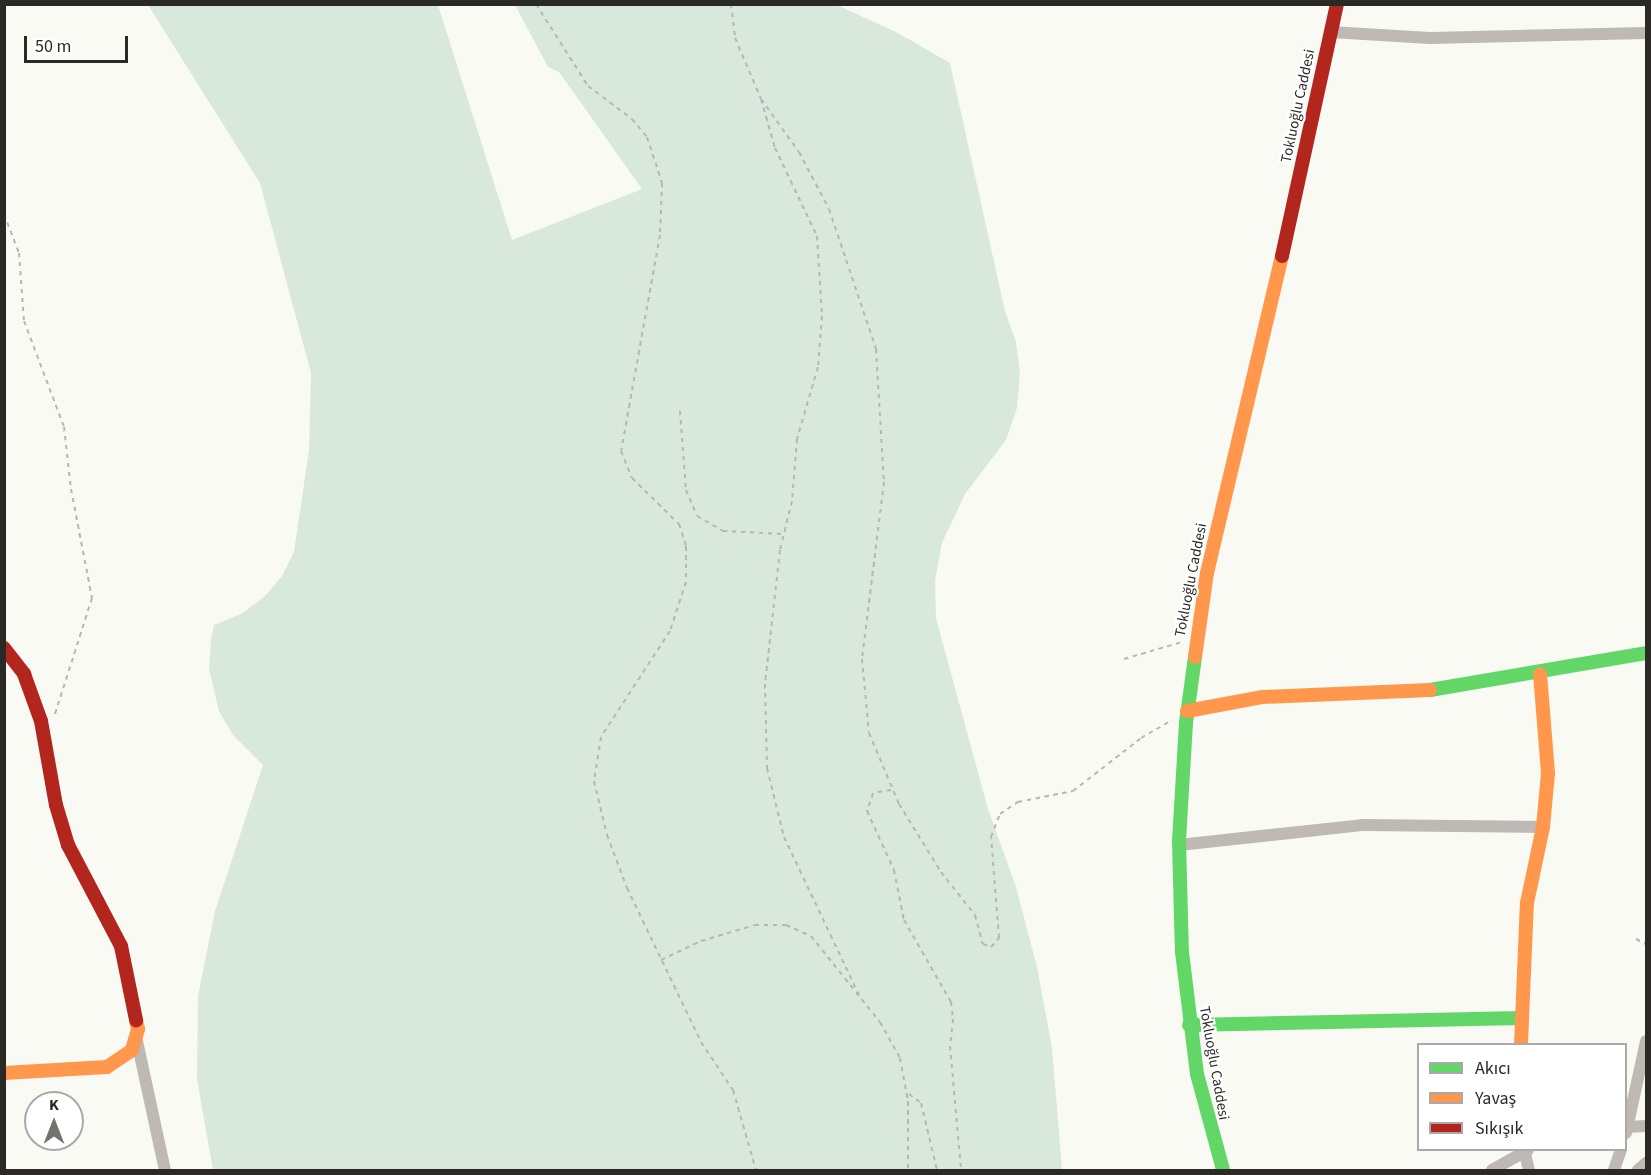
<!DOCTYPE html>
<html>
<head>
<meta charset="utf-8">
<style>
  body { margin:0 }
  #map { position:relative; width:1651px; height:1175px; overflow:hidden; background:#fafaf5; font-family:"Source Sans 3",sans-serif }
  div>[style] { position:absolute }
  .green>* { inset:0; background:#d8e8dd }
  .path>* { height:2px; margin-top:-1px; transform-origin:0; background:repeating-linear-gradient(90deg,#b9b5b2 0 4.5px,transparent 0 9px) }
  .street>* { height:12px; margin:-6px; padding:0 6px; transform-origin:6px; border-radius:6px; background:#beb9b4 }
  .fast>* { height:14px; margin:-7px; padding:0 7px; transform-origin:7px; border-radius:7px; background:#63d668 }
  .slow>* { height:14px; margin:-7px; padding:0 7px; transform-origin:7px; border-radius:7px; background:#ff974d }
  .jam>* { height:14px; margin:-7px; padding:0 7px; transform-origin:7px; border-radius:7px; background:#b3261e }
  span { translate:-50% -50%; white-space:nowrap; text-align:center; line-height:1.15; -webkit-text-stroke:4.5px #fff; paint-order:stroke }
  .street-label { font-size:15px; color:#2a2926 }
  .frame { position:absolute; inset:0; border:6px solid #2a2926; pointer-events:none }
  .legend { position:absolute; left:1417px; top:1043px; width:210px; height:108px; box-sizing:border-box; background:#fff; border:2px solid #aaa9a8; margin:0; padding:8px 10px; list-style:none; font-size:18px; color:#2a2926 }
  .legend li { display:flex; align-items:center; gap:12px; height:30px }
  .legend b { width:30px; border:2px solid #aaa9a8 }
  .north { position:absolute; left:24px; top:1091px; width:60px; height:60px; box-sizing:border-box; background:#fff; border:2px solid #aaa9a8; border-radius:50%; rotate:0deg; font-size:16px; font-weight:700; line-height:24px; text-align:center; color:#2a2926 }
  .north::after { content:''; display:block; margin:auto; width:21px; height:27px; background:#73726e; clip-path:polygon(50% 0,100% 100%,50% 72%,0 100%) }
  .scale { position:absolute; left:24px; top:36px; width:104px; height:27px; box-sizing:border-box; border:3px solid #2a2926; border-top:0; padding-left:8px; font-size:18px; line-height:21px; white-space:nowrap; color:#2a2926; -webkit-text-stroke:4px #fff; paint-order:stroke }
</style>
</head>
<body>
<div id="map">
  <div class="green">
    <div style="clip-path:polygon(148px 5px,438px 5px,512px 240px,642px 189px,559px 72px,548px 67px,515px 5px,837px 5px,898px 33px,950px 63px,1005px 311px,1016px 342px,1020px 374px,1017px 408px,1006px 440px,965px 494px,942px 543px,935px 580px,936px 618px,988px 809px,1016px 887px,1037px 967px,1052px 1048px,1062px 1170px,213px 1170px,197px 1079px,198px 996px,215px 911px,263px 765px,233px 735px,219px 711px,209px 669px,211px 639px,214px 625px,241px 614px,264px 597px,282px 576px,294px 552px,309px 450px,311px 373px,260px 183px)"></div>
  </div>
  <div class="path">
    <div style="left:536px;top:4px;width:97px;rotate:57.6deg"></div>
    <div style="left:588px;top:86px;width:55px;rotate:36.9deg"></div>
    <div style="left:632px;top:119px;width:23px;rotate:50deg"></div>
    <div style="left:647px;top:137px;width:48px;rotate:71.9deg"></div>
    <div style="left:662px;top:183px;width:52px;rotate:92.2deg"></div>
    <div style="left:660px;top:235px;width:219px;rotate:100.2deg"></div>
    <div style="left:621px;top:451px;width:29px;rotate:68deg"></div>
    <div style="left:632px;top:478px;width:66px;rotate:44.4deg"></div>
    <div style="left:679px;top:524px;width:23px;rotate:72deg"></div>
    <div style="left:686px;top:546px;width:36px;rotate:90deg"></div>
    <div style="left:686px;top:582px;width:52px;rotate:108.1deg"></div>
    <div style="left:670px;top:631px;width:126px;rotate:123.1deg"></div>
    <div style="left:601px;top:737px;width:45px;rotate:99deg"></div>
    <div style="left:594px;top:781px;width:56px;rotate:76.5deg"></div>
    <div style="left:607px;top:835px;width:57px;rotate:69.3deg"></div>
    <div style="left:627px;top:888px;width:171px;rotate:64.3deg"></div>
    <div style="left:701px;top:1042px;width:58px;rotate:56.3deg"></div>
    <div style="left:733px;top:1090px;width:83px;rotate:74deg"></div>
    <div style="left:731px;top:4px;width:34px;rotate:83deg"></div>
    <div style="left:735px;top:38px;width:66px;rotate:66.9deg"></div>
    <div style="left:761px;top:99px;width:51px;rotate:74.1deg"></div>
    <div style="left:775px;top:148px;width:98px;rotate:64.5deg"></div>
    <div style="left:817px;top:236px;width:80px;rotate:86.4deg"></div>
    <div style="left:822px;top:316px;width:51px;rotate:94.5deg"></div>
    <div style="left:818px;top:367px;width:75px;rotate:106.3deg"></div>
    <div style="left:797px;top:439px;width:62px;rotate:94.6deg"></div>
    <div style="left:792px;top:501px;width:50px;rotate:103.8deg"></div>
    <div style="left:780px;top:550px;width:135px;rotate:96.4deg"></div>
    <div style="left:765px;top:684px;width:84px;rotate:88.6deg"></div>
    <div style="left:767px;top:768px;width:71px;rotate:76.2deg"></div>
    <div style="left:784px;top:837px;width:175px;rotate:64.6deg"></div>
    <div style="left:761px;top:99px;width:65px;rotate:54.4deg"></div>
    <div style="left:799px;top:152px;width:64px;rotate:62.2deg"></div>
    <div style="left:829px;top:209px;width:148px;rotate:71.4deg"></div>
    <div style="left:876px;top:349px;width:133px;rotate:86.6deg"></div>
    <div style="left:884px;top:482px;width:178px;rotate:97.1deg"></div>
    <div style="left:862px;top:659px;width:74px;rotate:84.6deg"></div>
    <div style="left:869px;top:733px;width:77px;rotate:67.1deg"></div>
    <div style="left:899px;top:804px;width:80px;rotate:58.3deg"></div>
    <div style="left:941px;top:872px;width:55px;rotate:51.7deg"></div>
    <div style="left:975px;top:915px;width:30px;rotate:75deg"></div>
    <div style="left:983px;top:944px;width:9px;rotate:21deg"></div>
    <div style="left:991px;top:947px;width:12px;rotate:-48deg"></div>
    <div style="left:999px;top:938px;width:101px;rotate:-94.5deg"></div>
    <div style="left:991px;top:837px;width:25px;rotate:-69deg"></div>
    <div style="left:1000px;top:814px;width:22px;rotate:-34deg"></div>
    <div style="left:1018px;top:802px;width:56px;rotate:-11.3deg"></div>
    <div style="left:1073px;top:791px;width:86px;rotate:-37.9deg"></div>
    <div style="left:1141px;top:738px;width:36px;rotate:-30deg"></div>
    <div style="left:4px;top:214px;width:42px;rotate:69deg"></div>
    <div style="left:19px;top:253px;width:68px;rotate:85.8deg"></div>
    <div style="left:24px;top:321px;width:113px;rotate:69.3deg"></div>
    <div style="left:64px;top:427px;width:62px;rotate:83.6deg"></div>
    <div style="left:71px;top:489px;width:111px;rotate:79.1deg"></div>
    <div style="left:92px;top:598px;width:122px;rotate:107.7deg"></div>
    <div style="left:680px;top:411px;width:79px;rotate:85.7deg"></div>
    <div style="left:686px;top:490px;width:28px;rotate:67deg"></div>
    <div style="left:697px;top:516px;width:30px;rotate:30deg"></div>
    <div style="left:723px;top:531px;width:61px;rotate:2.8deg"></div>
    <div style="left:1124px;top:659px;width:60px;rotate:-16.3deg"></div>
    <div style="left:891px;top:790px;width:18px;rotate:171deg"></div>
    <div style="left:873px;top:793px;width:19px;rotate:108deg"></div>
    <div style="left:867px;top:811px;width:65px;rotate:65.4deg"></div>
    <div style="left:894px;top:870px;width:51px;rotate:78.7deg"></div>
    <div style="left:904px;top:920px;width:95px;rotate:60.2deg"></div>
    <div style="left:951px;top:1002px;width:17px;rotate:83deg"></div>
    <div style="left:953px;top:1019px;width:27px;rotate:96deg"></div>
    <div style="left:950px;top:1046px;width:124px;rotate:84.9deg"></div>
    <div style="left:1636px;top:939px;width:11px;rotate:27deg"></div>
    <div style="left:661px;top:960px;width:44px;rotate:-25.4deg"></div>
    <div style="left:701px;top:941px;width:56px;rotate:-16.5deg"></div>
    <div style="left:755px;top:925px;width:31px"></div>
    <div style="left:786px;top:925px;width:27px;rotate:24deg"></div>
    <div style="left:811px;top:936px;width:110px;rotate:51.3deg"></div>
    <div style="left:880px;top:1022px;width:41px;rotate:60.9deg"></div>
    <div style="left:900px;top:1058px;width:44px;rotate:79.5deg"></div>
    <div style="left:908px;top:1101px;width:69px;rotate:90deg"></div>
    <div style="left:909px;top:1094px;width:15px;rotate:37deg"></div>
    <div style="left:921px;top:1103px;width:69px;rotate:76.6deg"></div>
  </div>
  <div class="street">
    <div style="left:1331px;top:32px;width:99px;rotate:3.5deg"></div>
    <div style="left:1430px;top:38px;width:216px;rotate:-1.3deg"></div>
    <div style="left:1179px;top:845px;width:184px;rotate:-6.2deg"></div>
    <div style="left:1362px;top:825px;width:181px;rotate:0.6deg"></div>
    <div style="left:137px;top:1041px;width:132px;rotate:77.8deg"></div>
    <div style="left:1626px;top:1127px;width:20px;rotate:-3deg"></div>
    <div style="left:1626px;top:1133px;width:94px;rotate:-77.7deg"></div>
    <div style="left:1524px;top:1150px;width:21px;rotate:76deg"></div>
    <div style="left:1492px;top:1170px;width:41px;rotate:-29.1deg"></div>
    <div style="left:1614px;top:1170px;width:21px;rotate:-71deg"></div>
    <div style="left:1638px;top:1170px;width:11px;rotate:-41deg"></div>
  </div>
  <div class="fast">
    <div style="left:1195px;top:657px;width:67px;rotate:97.8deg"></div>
    <div style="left:1186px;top:723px;width:118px;rotate:93.4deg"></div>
    <div style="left:1179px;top:841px;width:111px;rotate:88.5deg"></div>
    <div style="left:1182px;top:952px;width:123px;rotate:83deg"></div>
    <div style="left:1197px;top:1074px;width:99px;rotate:74.8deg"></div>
    <div style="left:1430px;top:690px;width:219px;rotate:-9.7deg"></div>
    <div style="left:1189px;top:1025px;width:333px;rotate:-1.2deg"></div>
  </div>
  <div class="slow">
    <div style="left:1195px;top:657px;width:85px;rotate:-81.9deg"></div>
    <div style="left:1207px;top:573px;width:326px;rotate:-76.7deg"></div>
    <div style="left:1187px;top:711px;width:76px;rotate:-10.6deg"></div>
    <div style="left:1262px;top:697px;width:168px;rotate:-2.4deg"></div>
    <div style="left:1521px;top:1044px;width:141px;rotate:-87.6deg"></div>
    <div style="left:1527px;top:903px;width:78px;rotate:-78.1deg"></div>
    <div style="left:1543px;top:827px;width:54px;rotate:-84.7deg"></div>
    <div style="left:1548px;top:773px;width:99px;rotate:-94.6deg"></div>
    <div style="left:4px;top:1073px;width:103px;rotate:-3.3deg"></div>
    <div style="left:107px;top:1067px;width:30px;rotate:-34deg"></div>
    <div style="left:132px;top:1050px;width:22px;rotate:-74deg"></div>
    <div style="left:138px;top:1029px;width:9px;rotate:-103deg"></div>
  </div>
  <div class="jam">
    <div style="left:1282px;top:256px;width:258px;rotate:-77.7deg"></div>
    <div style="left:4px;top:648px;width:33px;rotate:52deg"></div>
    <div style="left:24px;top:674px;width:50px;rotate:70.1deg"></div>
    <div style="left:41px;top:721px;width:85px;rotate:79.9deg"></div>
    <div style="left:56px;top:805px;width:42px;rotate:73.3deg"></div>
    <div style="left:68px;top:845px;width:114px;rotate:62.3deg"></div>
    <div style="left:121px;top:946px;width:76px;rotate:78.5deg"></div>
  </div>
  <div class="street-label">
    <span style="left:1298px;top:106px;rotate:-78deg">Tokluoğlu Caddesi</span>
    <span style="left:1191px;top:580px;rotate:-79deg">Tokluoğlu Caddesi</span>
    <span style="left:1214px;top:1063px;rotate:80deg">Tokluoğlu Caddesi</span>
  </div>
  <div class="frame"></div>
  <ul class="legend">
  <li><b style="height:8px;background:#63d668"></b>Akıcı</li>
  <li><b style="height:8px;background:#ff974d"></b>Yavaş</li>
  <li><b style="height:8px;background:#b3261e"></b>Sıkışık</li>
  </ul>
  <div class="north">K</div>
  <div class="scale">50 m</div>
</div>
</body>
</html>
